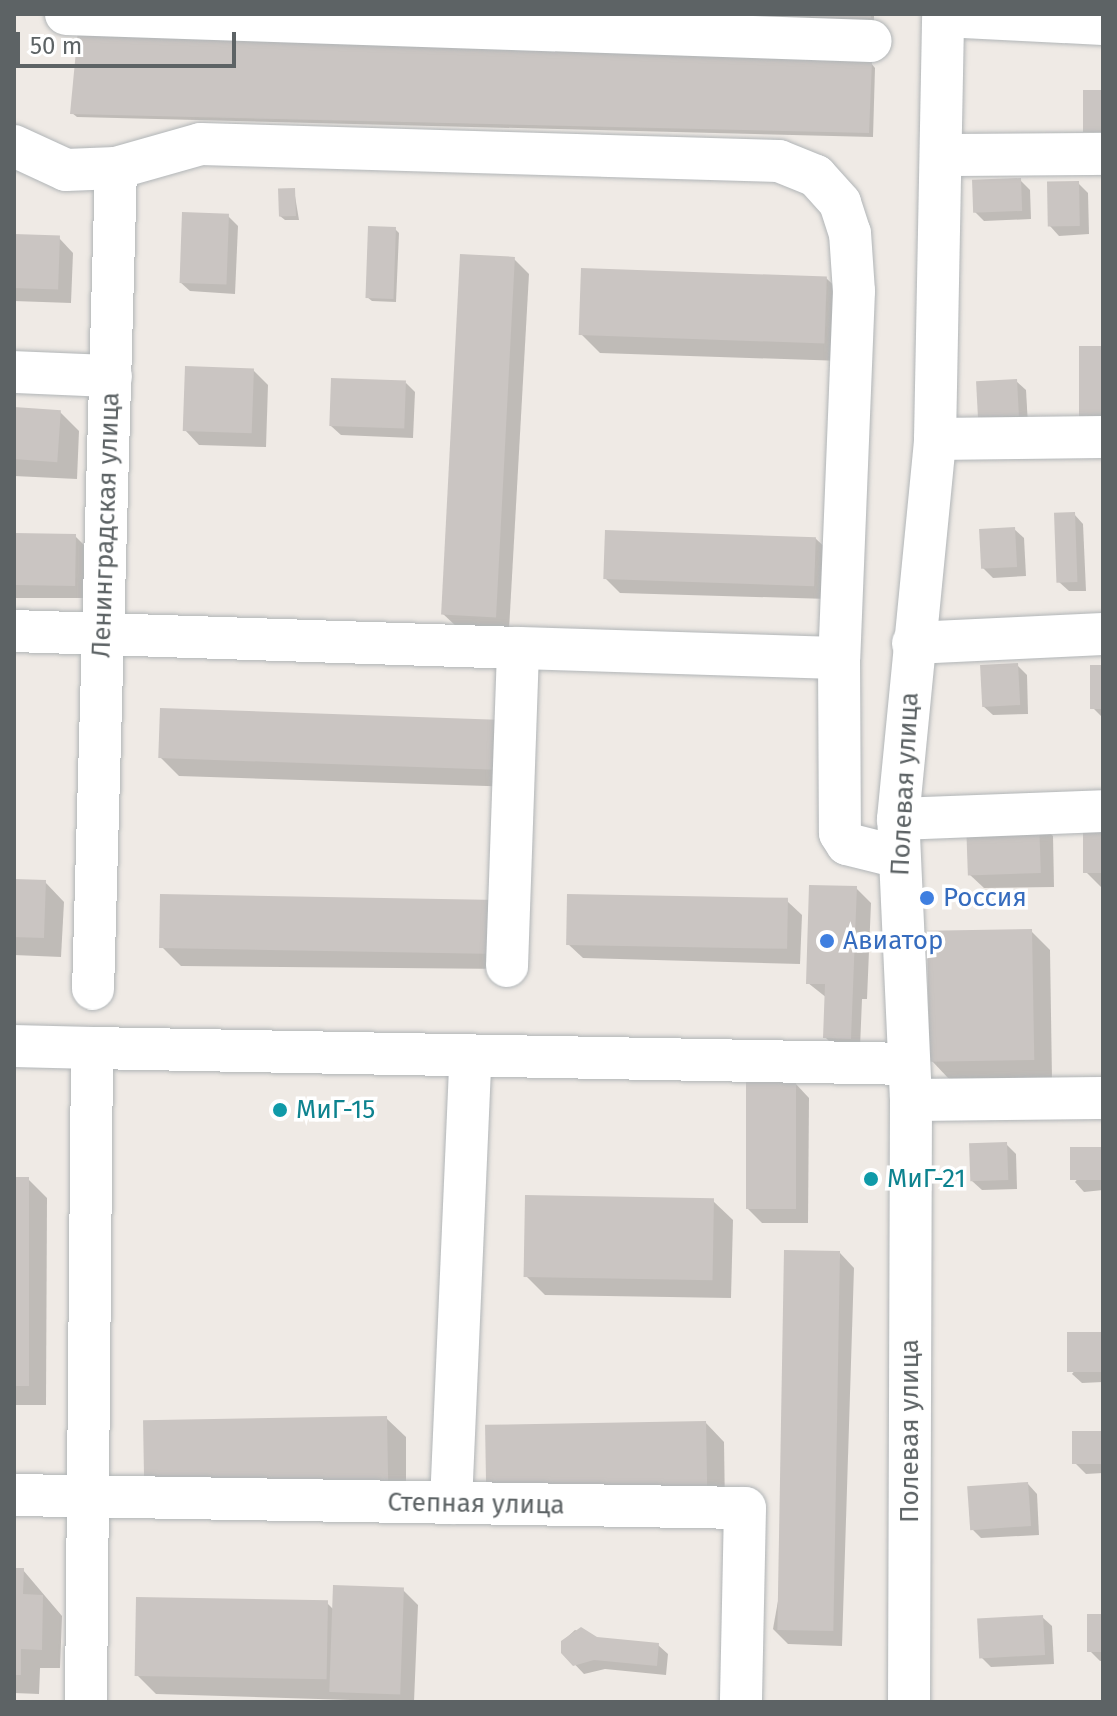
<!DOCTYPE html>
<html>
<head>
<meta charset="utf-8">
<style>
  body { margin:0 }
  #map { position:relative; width:1117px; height:1716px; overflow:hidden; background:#efeae5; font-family:"Fira Sans",sans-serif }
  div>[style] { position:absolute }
  .shadow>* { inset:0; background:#0003 }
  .building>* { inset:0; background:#cac5c2; transform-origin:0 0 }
  .roads { filter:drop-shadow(0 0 2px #b1b5b7) drop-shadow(0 0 2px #b1b5b7) }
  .minor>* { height:42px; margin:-21px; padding:0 21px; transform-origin:21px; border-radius:21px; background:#fff }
  .dots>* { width:22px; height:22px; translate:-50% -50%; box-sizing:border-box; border:4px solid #fff; border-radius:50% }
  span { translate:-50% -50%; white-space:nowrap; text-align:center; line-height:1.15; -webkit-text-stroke:7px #fff; paint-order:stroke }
  .street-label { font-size:26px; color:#5d6365 }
  .shop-label { font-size:26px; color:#366cbe }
  .left { translate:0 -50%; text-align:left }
  .culture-label { font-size:26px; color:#0d838f }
  .frame { position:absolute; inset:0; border:16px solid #5d6365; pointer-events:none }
  .scale { position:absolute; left:16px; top:32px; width:220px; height:36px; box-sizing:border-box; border:4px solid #5d6365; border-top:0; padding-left:10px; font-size:24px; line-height:28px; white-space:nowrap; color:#5d6365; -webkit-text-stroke:6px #fff; paint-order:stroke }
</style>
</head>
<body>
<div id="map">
  <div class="shadow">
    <div style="clip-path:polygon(593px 14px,874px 14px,874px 22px)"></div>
    <div style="clip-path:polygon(871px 63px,875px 68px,873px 137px,77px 117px,72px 113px)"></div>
    <div style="clip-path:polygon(1020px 180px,1030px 190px,1031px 219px,984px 221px,975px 212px)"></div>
    <div style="clip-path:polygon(1078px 183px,1088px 193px,1089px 234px,1059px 236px,1050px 226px)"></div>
    <div style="clip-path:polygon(294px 190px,299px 220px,285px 220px,280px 216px)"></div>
    <div style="clip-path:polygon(228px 216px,238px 226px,235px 294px,190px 291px,180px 282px)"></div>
    <div style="clip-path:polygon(395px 229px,399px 233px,396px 302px,372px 301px,367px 297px)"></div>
    <div style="clip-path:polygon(14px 236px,59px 238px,73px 253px,71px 303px,14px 301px)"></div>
    <div style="clip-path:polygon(514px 259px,529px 274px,509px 630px,457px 627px,442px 613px)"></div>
    <div style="clip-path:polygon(826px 278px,846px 297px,843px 361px,600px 353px,581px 334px)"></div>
    <div style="clip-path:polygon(253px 370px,268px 385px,266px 447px,199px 445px,185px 430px)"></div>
    <div style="clip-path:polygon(1016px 381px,1026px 390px,1028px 425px,980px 418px)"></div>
    <div style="clip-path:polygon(406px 383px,415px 392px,413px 438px,341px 435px,331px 426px)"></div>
    <div style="clip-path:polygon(14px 409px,60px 412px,79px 431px,77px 479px,14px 476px)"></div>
    <div style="clip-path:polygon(1074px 514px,1083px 524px,1086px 591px,1069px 591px,1059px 582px)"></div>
    <div style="clip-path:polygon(1014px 529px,1024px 538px,1026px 576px,993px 578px,983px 568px)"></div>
    <div style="clip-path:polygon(14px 535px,75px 536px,89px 550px,89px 598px,14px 598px)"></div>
    <div style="clip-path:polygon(815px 538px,830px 552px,829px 599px,620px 593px,605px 578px)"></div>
    <div style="clip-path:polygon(1017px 665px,1027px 675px,1028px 714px,993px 715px,983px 706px)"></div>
    <div style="clip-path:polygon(1103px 667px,1103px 718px,1093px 708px)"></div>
    <div style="clip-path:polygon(496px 720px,514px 787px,179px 776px,160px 757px)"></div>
    <div style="clip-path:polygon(1038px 822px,1053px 836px,1054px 887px,984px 888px,969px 874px)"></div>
    <div style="clip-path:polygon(1103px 822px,1103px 887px,1101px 887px,1087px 873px)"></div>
    <div style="clip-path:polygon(14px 881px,45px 882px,64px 902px,61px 957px,14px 955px)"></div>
    <div style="clip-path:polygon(856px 888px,871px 903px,867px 999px,862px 999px,860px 1048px,835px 1047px,825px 1037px,827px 998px,808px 983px)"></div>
    <div style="clip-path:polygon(499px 899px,517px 969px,181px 966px,162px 947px)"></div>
    <div style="clip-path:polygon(787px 901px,802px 915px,800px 964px,583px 958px,568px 944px)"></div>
    <div style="clip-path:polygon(1031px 931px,1050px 950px,1052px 1079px,950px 1080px,931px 1060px)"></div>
    <div style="clip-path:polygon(795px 1083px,809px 1098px,808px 1223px,762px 1223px,747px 1208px)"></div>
    <div style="clip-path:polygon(1006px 1144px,1016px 1154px,1017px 1189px,982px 1190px,972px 1181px)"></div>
    <div style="clip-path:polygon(1103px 1149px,1103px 1190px,1084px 1192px,1075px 1182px)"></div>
    <div style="clip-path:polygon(14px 1179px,28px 1179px,47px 1198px,46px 1405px,14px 1405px)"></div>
    <div style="clip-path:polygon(713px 1201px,733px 1220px,731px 1298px,545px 1295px,526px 1276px)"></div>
    <div style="clip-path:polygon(840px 1253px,854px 1268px,842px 1646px,788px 1644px,773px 1629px)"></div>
    <div style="clip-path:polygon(1103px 1334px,1103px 1382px,1082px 1383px,1072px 1374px)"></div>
    <div style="clip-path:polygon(386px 1418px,406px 1437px,406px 1506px,165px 1508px)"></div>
    <div style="clip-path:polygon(705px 1422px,724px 1442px,725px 1510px,507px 1512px)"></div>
    <div style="clip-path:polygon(1103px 1433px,1103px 1473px,1086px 1474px,1076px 1464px)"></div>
    <div style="clip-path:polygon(1028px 1484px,1037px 1494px,1039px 1535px,981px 1538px,971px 1528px)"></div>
    <div style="clip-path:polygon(14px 1570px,23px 1570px,62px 1616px,60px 1668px,40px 1668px,39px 1694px,14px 1693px)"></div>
    <div style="clip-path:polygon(403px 1590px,418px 1605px,414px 1702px,156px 1694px,137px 1675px,327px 1603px,334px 1610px)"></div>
    <div style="clip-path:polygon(1103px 1616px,1103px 1661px,1100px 1661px,1091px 1652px)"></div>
    <div style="clip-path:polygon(1042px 1617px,1052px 1626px,1054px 1664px,991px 1667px,981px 1657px)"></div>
    <div style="clip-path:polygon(575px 1630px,596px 1639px,658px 1645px,668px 1654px,666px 1675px,605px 1669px,584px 1674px,563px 1652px,563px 1641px)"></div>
  </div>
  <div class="building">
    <div style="clip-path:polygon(811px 14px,871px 14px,871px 18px,811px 17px)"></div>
    <div style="clip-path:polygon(78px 30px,872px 61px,869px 133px,70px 114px)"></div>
    <div style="left:1103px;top:90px;width:42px;height:20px;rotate:90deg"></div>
    <div style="left:1021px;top:178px;width:33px;height:49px;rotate:88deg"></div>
    <div style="left:1079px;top:181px;width:45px;height:32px;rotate:89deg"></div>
    <div style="left:295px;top:188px;width:28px;height:17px;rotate:88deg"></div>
    <div style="left:182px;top:212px;width:47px;height:71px;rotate:2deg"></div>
    <div style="left:368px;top:226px;width:28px;height:72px;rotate:2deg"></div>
    <div style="left:14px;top:234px;width:46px;height:54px;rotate:2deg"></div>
    <div style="left:460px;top:254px;width:55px;height:361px;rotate:3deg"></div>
    <div style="left:581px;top:268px;width:246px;height:67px;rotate:2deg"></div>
    <div style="left:1103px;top:346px;width:73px;height:24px;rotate:90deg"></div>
    <div style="left:185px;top:366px;width:69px;height:65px;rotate:2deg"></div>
    <div style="left:331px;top:378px;width:75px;height:48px;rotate:2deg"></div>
    <div style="left:1017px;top:379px;width:37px;height:41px;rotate:87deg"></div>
    <div style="left:14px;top:407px;width:47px;height:52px;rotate:4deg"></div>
    <div style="left:1075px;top:512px;width:70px;height:21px;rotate:88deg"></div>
    <div style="left:1015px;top:527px;width:40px;height:36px;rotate:87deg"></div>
    <div style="left:605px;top:530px;width:211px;height:49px;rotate:2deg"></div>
    <div style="left:14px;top:533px;width:62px;height:52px;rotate:1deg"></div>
    <div style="left:1018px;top:663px;width:42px;height:38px;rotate:87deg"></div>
    <div style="left:1103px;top:665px;width:44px;height:13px;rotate:90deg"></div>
    <div style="left:160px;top:708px;width:337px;height:50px;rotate:2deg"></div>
    <div style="left:1039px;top:820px;width:53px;height:73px;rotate:88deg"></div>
    <div style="left:1083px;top:820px;width:20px;height:53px"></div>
    <div style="left:14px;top:879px;width:32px;height:58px;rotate:2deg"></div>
    <div style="clip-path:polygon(809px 885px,857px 886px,851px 1039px,823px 1038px,825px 984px,806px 984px)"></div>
    <div style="left:160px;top:894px;width:339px;height:54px;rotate:1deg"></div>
    <div style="left:567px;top:894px;width:221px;height:51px;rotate:1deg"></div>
    <div style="left:1032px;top:929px;width:131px;height:105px;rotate:89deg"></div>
    <div style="left:746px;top:1081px;width:50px;height:128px"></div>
    <div style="left:1007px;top:1142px;width:38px;height:38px;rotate:88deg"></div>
    <div style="left:1103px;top:1147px;width:33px;height:33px;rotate:90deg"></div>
    <div style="left:14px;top:1177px;width:15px;height:209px"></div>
    <div style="left:525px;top:1195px;width:189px;height:82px;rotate:1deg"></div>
    <div style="left:784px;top:1250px;width:56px;height:380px;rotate:1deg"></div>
    <div style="left:1103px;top:1332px;width:40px;height:36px;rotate:90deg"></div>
    <div style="left:387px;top:1416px;width:72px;height:244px;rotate:89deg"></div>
    <div style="left:706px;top:1421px;width:70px;height:221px;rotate:89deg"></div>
    <div style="left:1103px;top:1431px;width:33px;height:31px;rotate:90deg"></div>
    <div style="left:1028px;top:1482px;width:44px;height:61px;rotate:86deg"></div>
    <div style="clip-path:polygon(14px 1568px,24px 1568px,23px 1594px,43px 1595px,42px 1650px,21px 1649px,21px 1675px,14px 1675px)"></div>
    <div style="left:333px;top:1585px;width:71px;height:107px;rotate:2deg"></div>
    <div style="left:136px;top:1597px;width:192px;height:79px;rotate:1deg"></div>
    <div style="left:1103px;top:1614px;width:38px;height:16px;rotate:90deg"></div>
    <div style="left:1043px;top:1615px;width:40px;height:66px;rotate:87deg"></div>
    <div style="clip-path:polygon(581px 1627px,597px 1637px,659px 1643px,657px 1666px,594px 1660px,573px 1666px,561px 1653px,561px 1641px)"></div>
  </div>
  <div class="roads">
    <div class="minor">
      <div style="left:66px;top:14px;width:805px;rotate:1.92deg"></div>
      <div style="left:944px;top:16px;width:159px;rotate:2.9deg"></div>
      <div style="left:14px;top:146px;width:57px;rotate:24.8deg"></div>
      <div style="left:66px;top:170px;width:50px;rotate:-2.3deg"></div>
      <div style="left:116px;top:168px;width:821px;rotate:91.6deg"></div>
      <div style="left:941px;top:155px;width:162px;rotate:-0.4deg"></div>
      <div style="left:116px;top:168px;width:88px;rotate:-15.8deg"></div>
      <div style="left:201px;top:144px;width:578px;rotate:1.68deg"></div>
      <div style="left:779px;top:161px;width:40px;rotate:22deg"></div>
      <div style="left:816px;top:176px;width:36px;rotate:48deg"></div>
      <div style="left:840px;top:203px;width:32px;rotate:72deg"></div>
      <div style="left:850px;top:233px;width:58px;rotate:86.1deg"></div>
      <div style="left:854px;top:291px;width:367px;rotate:92.3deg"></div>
      <div style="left:839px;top:658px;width:175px;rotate:89.7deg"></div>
      <div style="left:840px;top:833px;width:13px;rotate:58deg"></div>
      <div style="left:847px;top:844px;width:54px;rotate:14deg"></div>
      <div style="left:14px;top:372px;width:97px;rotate:2.4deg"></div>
      <div style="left:935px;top:439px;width:168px;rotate:-0.7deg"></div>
      <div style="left:14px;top:631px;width:504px;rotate:1.93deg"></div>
      <div style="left:913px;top:643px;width:190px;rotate:-2.7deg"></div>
      <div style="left:898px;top:819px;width:205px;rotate:-2.2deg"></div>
      <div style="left:507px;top:966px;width:318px;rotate:-88deg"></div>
      <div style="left:518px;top:648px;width:321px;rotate:1.8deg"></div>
      <div style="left:14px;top:1046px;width:78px;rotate:1.5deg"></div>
      <div style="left:911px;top:1100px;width:192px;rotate:-0.6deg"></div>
      <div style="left:14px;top:1495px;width:731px;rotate:1.02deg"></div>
      <div style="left:745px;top:1508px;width:194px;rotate:91.2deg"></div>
      <div style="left:451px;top:1503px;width:444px;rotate:-87.5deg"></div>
      <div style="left:86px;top:1702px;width:654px;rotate:-89.47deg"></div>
      <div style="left:92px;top:1048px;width:816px;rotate:1.12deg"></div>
      <div style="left:909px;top:1702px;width:602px;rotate:-89.81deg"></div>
      <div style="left:911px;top:1100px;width:281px;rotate:-92.6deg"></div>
      <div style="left:898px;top:819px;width:382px;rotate:-84.4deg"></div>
      <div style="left:935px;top:439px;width:425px;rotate:-88.9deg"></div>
    </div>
  </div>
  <div class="dots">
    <div style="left:927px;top:898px;background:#3f7fe0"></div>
    <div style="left:827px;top:941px;background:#3f7fe0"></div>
    <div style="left:280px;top:1110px;background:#0f9aa8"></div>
    <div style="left:871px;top:1179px;background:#0f9aa8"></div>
  </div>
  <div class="street-label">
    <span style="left:106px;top:525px;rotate:-88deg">Ленинградская улица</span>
    <span style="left:905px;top:784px;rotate:-87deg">Полевая улица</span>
    <span style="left:910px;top:1431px;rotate:-90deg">Полевая улица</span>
    <span style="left:476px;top:1504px;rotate:1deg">Степная улица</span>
  </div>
  <div class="shop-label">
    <span class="left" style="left:943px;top:898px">Россия</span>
    <span class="left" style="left:843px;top:941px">Авиатор</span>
  </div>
  <div class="culture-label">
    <span class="left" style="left:296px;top:1110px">МиГ-15</span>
    <span class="left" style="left:887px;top:1179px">МиГ-21</span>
  </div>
  <div class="frame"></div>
  <div class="scale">50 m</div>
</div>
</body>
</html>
